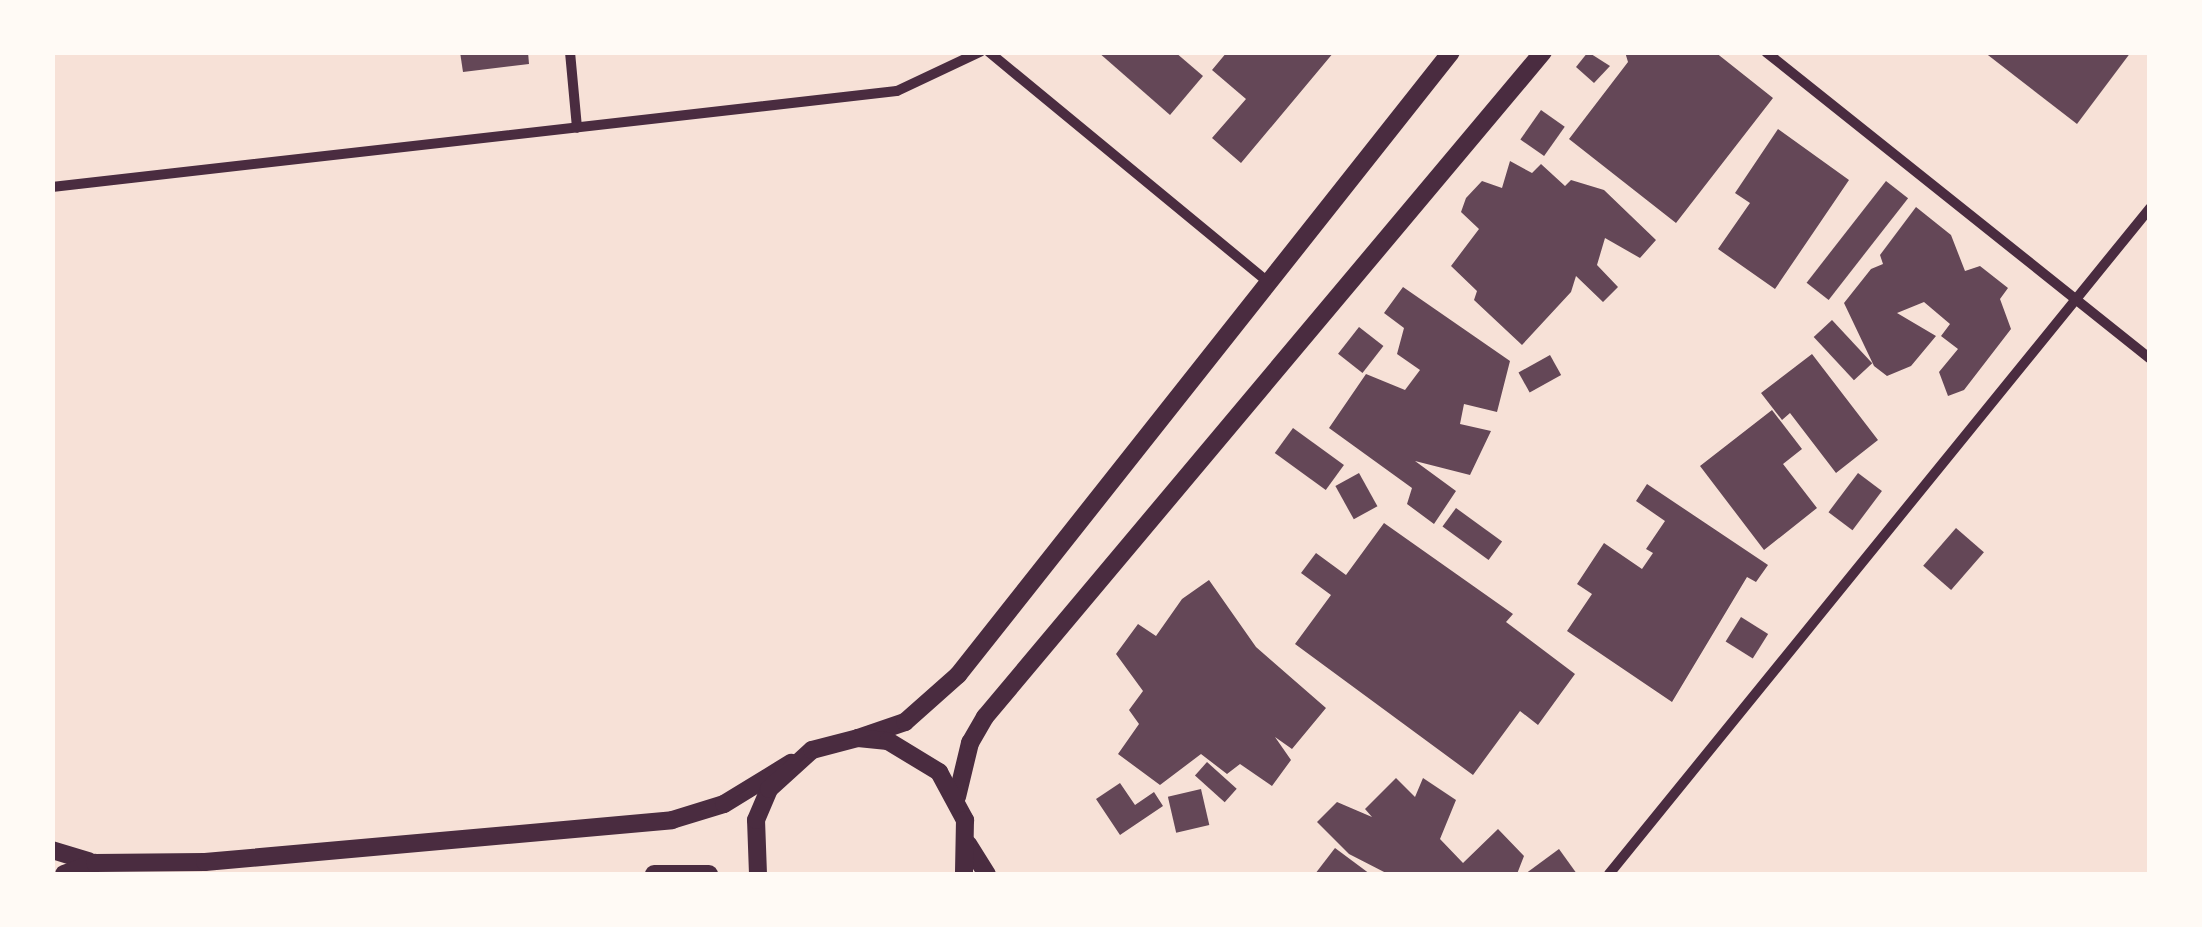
<!DOCTYPE html>
<html>
<head>
<meta charset="utf-8">
<style>
  body { margin:0 }
  #map { position:relative; width:2202px; height:927px; overflow:hidden; background:#f7e1d7; font-family:"IBM Plex Sans",sans-serif }
  div>[style] { position:absolute }
  .building>* { inset:0; background:#644757; transform-origin:0 0 }
  .minor>* { height:10px; margin:-5px; padding:0 5px; transform-origin:5px; border-radius:5px; background:#4a2c40 }
  .tertiary>* { height:18px; margin:-9px; padding:0 9px; transform-origin:9px; border-radius:9px; background:#4a2c40 }
  span { translate:-50% -50%; white-space:nowrap; text-align:center; line-height:1.15; -webkit-text-stroke:8px #fffaf5; paint-order:stroke }
  .frame { position:absolute; inset:0; border:55px solid #fffaf5; pointer-events:none }
</style>
</head>
<body>
<div id="map">
  <div class="building">
    <div style="clip-path:polygon(460px 52px,528px 52px,529px 64px,463px 72px)"></div>
    <div style="clip-path:polygon(1098px 52px,1175px 52px,1203px 76px,1170px 115px)"></div>
    <div style="clip-path:polygon(1227px 52px,1334px 52px,1241px 163px,1212px 138px,1246px 99px,1212px 70px)"></div>
    <div style="clip-path:polygon(1588px 52px,1610px 66px,1594px 83px,1576px 67px)"></div>
    <div style="clip-path:polygon(1625px 52px,1715px 52px,1773px 98px,1676px 223px,1569px 139px,1628px 62px)"></div>
    <div style="clip-path:polygon(1984px 52px,2131px 52px,2077px 124px)"></div>
    <div style="left:1541px;top:110px;width:29px;height:36px;rotate:35deg"></div>
    <div style="clip-path:polygon(1778px 129px,1849px 180px,1775px 289px,1718px 249px,1750px 203px,1735px 193px)"></div>
    <div style="clip-path:polygon(1510px 161px,1532px 173px,1541px 164px,1565px 186px,1571px 180px,1604px 190px,1656px 240px,1640px 258px,1605px 238px,1597px 265px,1618px 287px,1603px 302px,1576px 276px,1571px 292px,1522px 345px,1474px 300px,1477px 291px,1451px 266px,1479px 229px,1461px 212px,1466px 198px,1482px 181px,1502px 188px)"></div>
    <div style="left:1886px;top:181px;width:28px;height:129px;rotate:38deg"></div>
    <div style="clip-path:polygon(1916px 207px,1951px 235px,1965px 271px,1980px 266px,2008px 288px,2000px 299px,2011px 329px,1964px 390px,1948px 396px,1939px 372px,1958px 349px,1941px 336px,1950px 324px,1924px 302px,1897px 313px,1936px 336px,1911px 366px,1887px 376px,1874px 366px,1844px 303px,1871px 269px,1883px 264px,1880px 255px)"></div>
    <div style="clip-path:polygon(1403px 287px,1510px 361px,1497px 412px,1464px 404px,1460px 424px,1491px 431px,1470px 475px,1415px 461px,1456px 491px,1434px 524px,1407px 504px,1412px 488px,1329px 428px,1366px 374px,1405px 390px,1420px 370px,1397px 354px,1404px 328px,1384px 313px)"></div>
    <div style="left:1832px;top:320px;width:59px;height:25px;rotate:47deg"></div>
    <div style="left:1359px;top:327px;width:31px;height:34px;rotate:38deg"></div>
    <div style="clip-path:polygon(1812px 354px,1878px 440px,1836px 473px,1790px 413px,1782px 420px,1761px 393px)"></div>
    <div style="left:1550px;top:355px;width:23px;height:36px;rotate:61deg"></div>
    <div style="clip-path:polygon(1772px 410px,1802px 449px,1783px 464px,1817px 508px,1764px 550px,1700px 466px)"></div>
    <div style="left:1293px;top:428px;width:63px;height:31px;rotate:36deg"></div>
    <div style="left:1359px;top:473px;width:38px;height:27px;rotate:61deg"></div>
    <div style="left:1858px;top:473px;width:30px;height:49px;rotate:37deg"></div>
    <div style="clip-path:polygon(1647px 484px,1768px 565px,1756px 582px,1747px 577px,1672px 702px,1567px 631px,1592px 594px,1577px 584px,1604px 543px,1642px 569px,1653px 553px,1646px 549px,1665px 521px,1636px 501px)"></div>
    <div style="left:1456px;top:508px;width:57px;height:23px;rotate:36deg"></div>
    <div style="clip-path:polygon(1384px 523px,1513px 614px,1506px 622px,1575px 674px,1538px 725px,1520px 711px,1473px 775px,1295px 644px,1331px 595px,1301px 573px,1316px 553px,1346px 575px)"></div>
    <div style="left:1956px;top:528px;width:37px;height:50px;rotate:41deg"></div>
    <div style="clip-path:polygon(1209px 580px,1256px 647px,1326px 708px,1292px 749px,1275px 737px,1291px 760px,1272px 786px,1240px 764px,1227px 774px,1201px 754px,1160px 785px,1118px 754px,1139px 724px,1129px 710px,1143px 691px,1116px 654px,1138px 624px,1156px 636px,1182px 599px)"></div>
    <div style="left:1741px;top:617px;width:32px;height:29px;rotate:32deg"></div>
    <div style="left:1207px;top:762px;width:40px;height:18px;rotate:42deg"></div>
    <div style="clip-path:polygon(1396px 778px,1415px 797px,1423px 778px,1456px 800px,1440px 839px,1463px 863px,1498px 829px,1524px 856px,1517px 874px,1388px 874px,1349px 854px,1317px 822px,1337px 802px,1372px 817px,1365px 809px)"></div>
    <div style="clip-path:polygon(1120px 783px,1135px 805px,1154px 792px,1163px 806px,1120px 835px,1096px 799px)"></div>
    <div style="left:1201px;top:789px;width:37px;height:34px;rotate:77deg"></div>
    <div style="clip-path:polygon(1335px 848px,1370px 874px,1315px 874px)"></div>
    <div style="clip-path:polygon(1559px 849px,1577px 874px,1525px 874px)"></div>
  </div>
  <div class="minor">
    <div style="left:570px;top:52px;width:76px;rotate:84.7deg"></div>
    <div style="left:989px;top:52px;width:362px;rotate:39.5deg"></div>
    <div style="left:1766px;top:52px;width:491px;rotate:38.6deg"></div>
    <div style="left:52px;top:187px;width:850px;rotate:-6.48deg"></div>
    <div style="left:897px;top:91px;width:92px;rotate:-25.2deg"></div>
    <div style="left:1609px;top:874px;width:858px;rotate:-50.91deg"></div>
  </div>
  <div class="tertiary">
    <div style="left:858px;top:738px;width:50px;rotate:-18.8deg"></div>
    <div style="left:905px;top:722px;width:71px;rotate:-41.6deg"></div>
    <div style="left:958px;top:675px;width:794px;rotate:-51.64deg"></div>
    <div style="left:957px;top:797px;width:56px;rotate:-76.5deg"></div>
    <div style="left:970px;top:743px;width:30px;rotate:-60deg"></div>
    <div style="left:985px;top:717px;width:868px;rotate:-50deg"></div>
    <div style="left:968px;top:844px;width:36px;rotate:58deg"></div>
    <div style="left:52px;top:850px;width:39px;rotate:17deg"></div>
    <div style="left:64px;top:874px;width:33px;rotate:-20deg"></div>
    <div style="left:95px;top:863px;width:110px;rotate:-0.5deg"></div>
    <div style="left:205px;top:862px;width:469px;rotate:-5.1deg"></div>
    <div style="left:672px;top:820px;width:54px;rotate:-17.1deg"></div>
    <div style="left:724px;top:804px;width:79px;rotate:-31.5deg"></div>
    <div style="left:654px;top:874px;width:55px"></div>
    <div style="left:758px;top:874px;width:54px;rotate:-92.1deg"></div>
    <div style="left:756px;top:820px;width:34px;rotate:-67deg"></div>
    <div style="left:769px;top:789px;width:58px;rotate:-42.2deg"></div>
    <div style="left:812px;top:750px;width:48px;rotate:-14.6deg"></div>
    <div style="left:858px;top:738px;width:30px;rotate:6deg"></div>
    <div style="left:888px;top:741px;width:60px;rotate:31.3deg"></div>
    <div style="left:939px;top:772px;width:55px;rotate:61.6deg"></div>
    <div style="left:965px;top:820px;width:54px;rotate:91.1deg"></div>
  </div>
  <div class="frame"></div>
</div>
</body>
</html>
